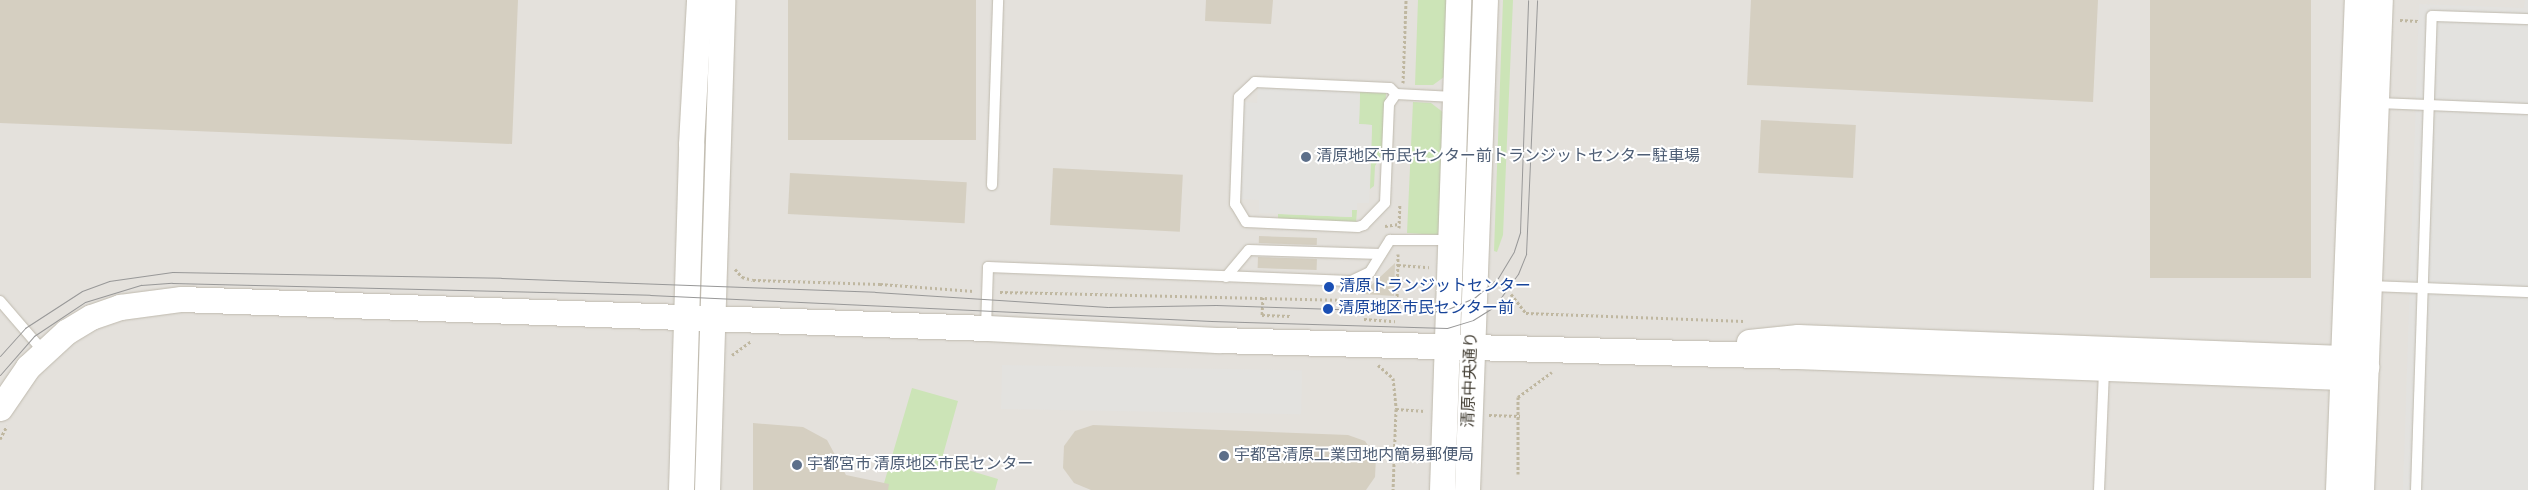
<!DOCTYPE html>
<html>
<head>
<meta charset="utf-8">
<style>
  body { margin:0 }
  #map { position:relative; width:2528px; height:490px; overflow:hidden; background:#f4f2eb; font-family:"Sofia Sans Condensed","Noto Sans JP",sans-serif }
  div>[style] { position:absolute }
  .industrial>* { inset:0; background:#e4e1dc; transform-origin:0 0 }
  .green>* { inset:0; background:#cce4b7 }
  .parking>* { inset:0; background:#e3e2df; transform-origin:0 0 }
  .building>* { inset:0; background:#d5cfc1; transform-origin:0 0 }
  .path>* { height:3px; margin-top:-1.5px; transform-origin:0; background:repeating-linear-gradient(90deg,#bfb7a0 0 2.5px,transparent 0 5px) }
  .roads { filter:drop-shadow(0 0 1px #bfbaae) drop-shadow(0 0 1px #bfbaae) }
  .service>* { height:10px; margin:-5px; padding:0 5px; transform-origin:5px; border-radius:5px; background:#fff }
  .tertiary>* { height:25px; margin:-12.5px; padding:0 12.5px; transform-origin:12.5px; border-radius:12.5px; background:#fff }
  .tram>* { height:1px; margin:-0.5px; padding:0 0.5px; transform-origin:0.5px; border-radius:0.5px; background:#989898 }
  .dots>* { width:14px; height:14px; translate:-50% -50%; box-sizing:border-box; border:2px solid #fff; border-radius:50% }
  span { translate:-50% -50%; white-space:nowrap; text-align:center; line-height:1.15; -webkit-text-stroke:4px #fff; paint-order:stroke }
  .service-label { font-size:16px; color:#4e5e75 }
  .left { translate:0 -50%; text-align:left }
  .transit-label { font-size:16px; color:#164399 }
  .street-label { font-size:16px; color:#484339 }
</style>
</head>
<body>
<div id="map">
  <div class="industrial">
    <div style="left:0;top:0;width:2528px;height:490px"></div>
  </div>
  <div class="green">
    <div style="clip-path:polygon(1418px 0,1447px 0,1444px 77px,1433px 85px,1415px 85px)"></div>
    <div style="clip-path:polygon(1503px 0,1513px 0,1503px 235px,1497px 252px,1494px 251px)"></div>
    <div style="clip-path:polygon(1360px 92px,1386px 93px,1383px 152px,1375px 166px,1374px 186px,1370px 189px,1372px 125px,1359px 124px)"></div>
    <div style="clip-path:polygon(1413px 102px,1431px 103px,1444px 113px,1439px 235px,1407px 233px)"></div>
    <div style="clip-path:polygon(1352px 210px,1357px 210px,1356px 223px,1278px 219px,1278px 214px,1351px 217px)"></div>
    <div style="clip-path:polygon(912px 388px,958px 401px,941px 462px,998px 479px,995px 490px,882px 490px)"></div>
  </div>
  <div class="parking">
    <div style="clip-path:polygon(2525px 0,2528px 0,2528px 490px,2403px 490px,2419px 4px,2524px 8px)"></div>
    <div style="clip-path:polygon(1258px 87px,1360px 92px,1359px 124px,1372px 125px,1369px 203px,1357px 203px,1357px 210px,1352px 210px,1352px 217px,1259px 213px,1259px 200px,1239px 199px,1243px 102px,1257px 103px)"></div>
    <div style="left:1002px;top:365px;width:300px;height:44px;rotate:1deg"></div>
  </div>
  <div class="building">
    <div style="clip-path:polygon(0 0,518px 0,512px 144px,0 123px)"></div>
    <div style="left:788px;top:0;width:188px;height:140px"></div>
    <div style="clip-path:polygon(1206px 0,1273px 0,1271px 24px,1205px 21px)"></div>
    <div style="clip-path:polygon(1751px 0,2098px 0,2093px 102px,1747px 85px)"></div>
    <div style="left:2150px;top:0;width:161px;height:278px"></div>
    <div style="left:1761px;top:120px;width:95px;height:53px;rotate:3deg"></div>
    <div style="left:1053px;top:168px;width:130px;height:57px;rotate:3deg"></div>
    <div style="left:790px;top:173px;width:177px;height:41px;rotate:3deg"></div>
    <div style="left:1259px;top:236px;width:58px;height:7px;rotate:2deg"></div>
    <div style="left:1258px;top:257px;width:59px;height:11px;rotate:2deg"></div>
    <div style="clip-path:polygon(1395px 263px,1394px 296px,1362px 294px)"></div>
    <div style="clip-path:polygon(753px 423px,803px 427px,827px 440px,846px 475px,889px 484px,888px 490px,753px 490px)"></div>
    <div style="clip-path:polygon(1093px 425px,1348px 435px,1365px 441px,1376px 457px,1375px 477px,1366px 490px,1091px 490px,1074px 483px,1063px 468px,1064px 446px,1075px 431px)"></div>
  </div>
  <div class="path">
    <div style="left:2400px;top:20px;width:18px;rotate:3deg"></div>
    <div style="left:1403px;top:83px;width:83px;rotate:-87.9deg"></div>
    <div style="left:1385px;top:226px;width:14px;rotate:-8deg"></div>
    <div style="left:1399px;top:228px;width:24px;rotate:-88deg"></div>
    <div style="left:1398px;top:265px;width:31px;rotate:4deg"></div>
    <div style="left:735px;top:269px;width:11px;rotate:49deg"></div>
    <div style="left:742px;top:277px;width:11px;rotate:15deg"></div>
    <div style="left:753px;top:280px;width:127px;rotate:1.8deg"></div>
    <div style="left:880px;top:284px;width:94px;rotate:4.3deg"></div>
    <div style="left:1000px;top:292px;width:397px;rotate:1.3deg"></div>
    <div style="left:1397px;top:301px;width:47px;rotate:-88.8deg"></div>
    <div style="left:1511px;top:294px;width:24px;rotate:52deg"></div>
    <div style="left:1526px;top:313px;width:218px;rotate:2.1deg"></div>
    <div style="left:1263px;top:297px;width:18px;rotate:93deg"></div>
    <div style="left:1262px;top:315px;width:28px;rotate:2deg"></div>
    <div style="left:1364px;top:319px;width:31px;rotate:4deg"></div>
    <div style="left:732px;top:355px;width:24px;rotate:-36deg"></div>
    <div style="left:1378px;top:365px;width:20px;rotate:41deg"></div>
    <div style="left:1393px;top:378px;width:31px;rotate:84deg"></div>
    <div style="left:1396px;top:409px;width:81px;rotate:92.1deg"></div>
    <div style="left:1396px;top:409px;width:29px;rotate:4deg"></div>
    <div style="left:1489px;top:415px;width:31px;rotate:2deg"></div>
    <div style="left:0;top:439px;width:15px;rotate:-62deg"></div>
    <div style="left:1518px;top:474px;width:77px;rotate:-90deg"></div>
    <div style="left:1518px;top:397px;width:42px;rotate:-36.3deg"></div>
  </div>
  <div class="roads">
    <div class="service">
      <div style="left:1396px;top:94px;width:12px;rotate:125deg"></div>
      <div style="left:1389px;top:104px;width:99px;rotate:92.3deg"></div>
      <div style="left:1385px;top:203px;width:30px;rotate:134deg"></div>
      <div style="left:1364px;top:225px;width:6px;rotate:162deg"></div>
      <div style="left:1358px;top:227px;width:112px;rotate:-177.4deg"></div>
      <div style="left:1246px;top:222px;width:21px;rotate:-121deg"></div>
      <div style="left:1235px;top:204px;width:107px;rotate:-87.9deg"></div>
      <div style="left:1239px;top:97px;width:22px;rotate:-43deg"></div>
      <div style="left:1255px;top:82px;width:135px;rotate:2.5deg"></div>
      <div style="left:1390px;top:88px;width:8px;rotate:45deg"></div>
      <div style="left:1396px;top:94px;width:58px;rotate:3deg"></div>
      <div style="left:2377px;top:103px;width:151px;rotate:2.3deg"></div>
      <div style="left:992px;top:185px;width:185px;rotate:-88.1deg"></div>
      <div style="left:1226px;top:277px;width:35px;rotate:-50deg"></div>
      <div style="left:1249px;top:250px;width:132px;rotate:1.7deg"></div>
      <div style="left:2369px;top:286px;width:159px;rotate:2.2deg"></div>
      <div style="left:0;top:301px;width:66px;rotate:49.3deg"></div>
      <div style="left:986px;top:328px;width:61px;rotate:-88.1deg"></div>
      <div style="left:988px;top:267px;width:363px;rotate:2.2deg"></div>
      <div style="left:1351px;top:281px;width:21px;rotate:-25deg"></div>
      <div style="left:1370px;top:272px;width:38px;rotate:-58deg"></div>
      <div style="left:1390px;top:240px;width:60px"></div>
      <div style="left:2099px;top:490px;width:121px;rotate:-87.6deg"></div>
      <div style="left:2416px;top:490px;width:474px;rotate:-88.1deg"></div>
      <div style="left:2432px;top:16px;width:96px;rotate:1.8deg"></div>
    </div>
    <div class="tertiary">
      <div style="left:1749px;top:342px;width:49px;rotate:-5.8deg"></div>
      <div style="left:1798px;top:337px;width:545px;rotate:2.21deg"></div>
      <div style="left:2343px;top:358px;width:25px;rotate:21deg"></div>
      <div style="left:0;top:408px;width:50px;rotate:-55.7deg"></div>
      <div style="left:28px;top:367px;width:52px;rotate:-42.6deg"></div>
      <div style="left:66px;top:332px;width:29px;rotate:-31deg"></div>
      <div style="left:91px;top:317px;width:31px;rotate:-19deg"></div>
      <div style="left:120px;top:307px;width:62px;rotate:-7.5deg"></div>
      <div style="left:181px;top:299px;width:806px;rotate:2.06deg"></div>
      <div style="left:986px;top:328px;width:232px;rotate:3deg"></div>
      <div style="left:1218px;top:340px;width:579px;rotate:1.58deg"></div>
      <div style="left:1797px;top:356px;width:545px;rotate:2.21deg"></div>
      <div style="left:2342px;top:377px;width:26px;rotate:-23deg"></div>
      <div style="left:681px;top:490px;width:346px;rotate:-88.3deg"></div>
      <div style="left:691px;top:144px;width:144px;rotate:-86.8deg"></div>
      <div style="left:707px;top:490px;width:490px;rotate:-88.2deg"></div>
      <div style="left:1442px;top:490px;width:490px;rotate:-88.1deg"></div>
      <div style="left:1467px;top:490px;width:490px;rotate:-87.9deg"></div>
      <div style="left:2338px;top:490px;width:490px;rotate:-87.8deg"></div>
      <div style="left:2361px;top:490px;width:490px;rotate:-87.8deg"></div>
    </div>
  </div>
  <div class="tram">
    <div style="left:0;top:356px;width:38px;rotate:-48deg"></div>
    <div style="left:25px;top:328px;width:68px;rotate:-33deg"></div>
    <div style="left:82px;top:291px;width:29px;rotate:-20deg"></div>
    <div style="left:109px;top:281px;width:64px;rotate:-8.1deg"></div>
    <div style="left:172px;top:272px;width:329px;rotate:1deg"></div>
    <div style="left:501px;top:278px;width:374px;rotate:2.1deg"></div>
    <div style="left:875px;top:292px;width:233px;rotate:3.7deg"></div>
    <div style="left:1108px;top:307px;width:108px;rotate:-1.1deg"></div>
    <div style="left:1216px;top:305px;width:216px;rotate:1.9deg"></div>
    <div style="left:1432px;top:312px;width:16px;rotate:-11deg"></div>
    <div style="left:1448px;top:309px;width:28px;rotate:-23deg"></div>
    <div style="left:1474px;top:298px;width:31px;rotate:-40deg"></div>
    <div style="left:1498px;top:278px;width:31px;rotate:-59deg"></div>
    <div style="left:1514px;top:251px;width:20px;rotate:-72deg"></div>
    <div style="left:1520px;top:232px;width:232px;rotate:-88deg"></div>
    <div style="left:0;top:375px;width:52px;rotate:-48.9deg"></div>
    <div style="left:34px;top:336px;width:61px;rotate:-33.7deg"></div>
    <div style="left:85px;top:302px;width:59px;rotate:-16.9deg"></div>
    <div style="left:141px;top:285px;width:31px;rotate:-4deg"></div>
    <div style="left:172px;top:283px;width:478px;rotate:1.4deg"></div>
    <div style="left:650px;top:295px;width:562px;rotate:2.65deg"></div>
    <div style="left:1211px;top:321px;width:236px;rotate:1.7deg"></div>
    <div style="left:1447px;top:328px;width:27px;rotate:-17deg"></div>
    <div style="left:1473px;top:320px;width:25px;rotate:-32deg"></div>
    <div style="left:1494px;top:307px;width:41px;rotate:-54deg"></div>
    <div style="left:1518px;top:274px;width:22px;rotate:-68deg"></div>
    <div style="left:1526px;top:254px;width:254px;rotate:-87.5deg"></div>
  </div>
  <div class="dots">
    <div style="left:1306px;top:157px;background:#5c6f8a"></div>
    <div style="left:1329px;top:287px;background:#1a4fb4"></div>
    <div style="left:1328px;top:309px;background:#1a4fb4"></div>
    <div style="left:1224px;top:456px;background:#5c6f8a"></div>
    <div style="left:797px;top:465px;background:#5c6f8a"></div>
  </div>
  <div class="service-label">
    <span class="left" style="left:1316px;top:157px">清原地区市民センター前トランジットセンター駐車場</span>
    <span class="left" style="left:1234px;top:456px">宇都宮清原工業団地内簡易郵便局</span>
    <span class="left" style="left:807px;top:465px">宇都宮市 清原地区市民センター</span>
  </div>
  <div class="transit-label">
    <span class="left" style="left:1339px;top:287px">清原トランジットセンター</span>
    <span class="left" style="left:1338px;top:309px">清原地区市民センター前</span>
  </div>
  <div class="street-label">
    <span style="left:1471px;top:380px;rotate:-88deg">清原中央通り</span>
  </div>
</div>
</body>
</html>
